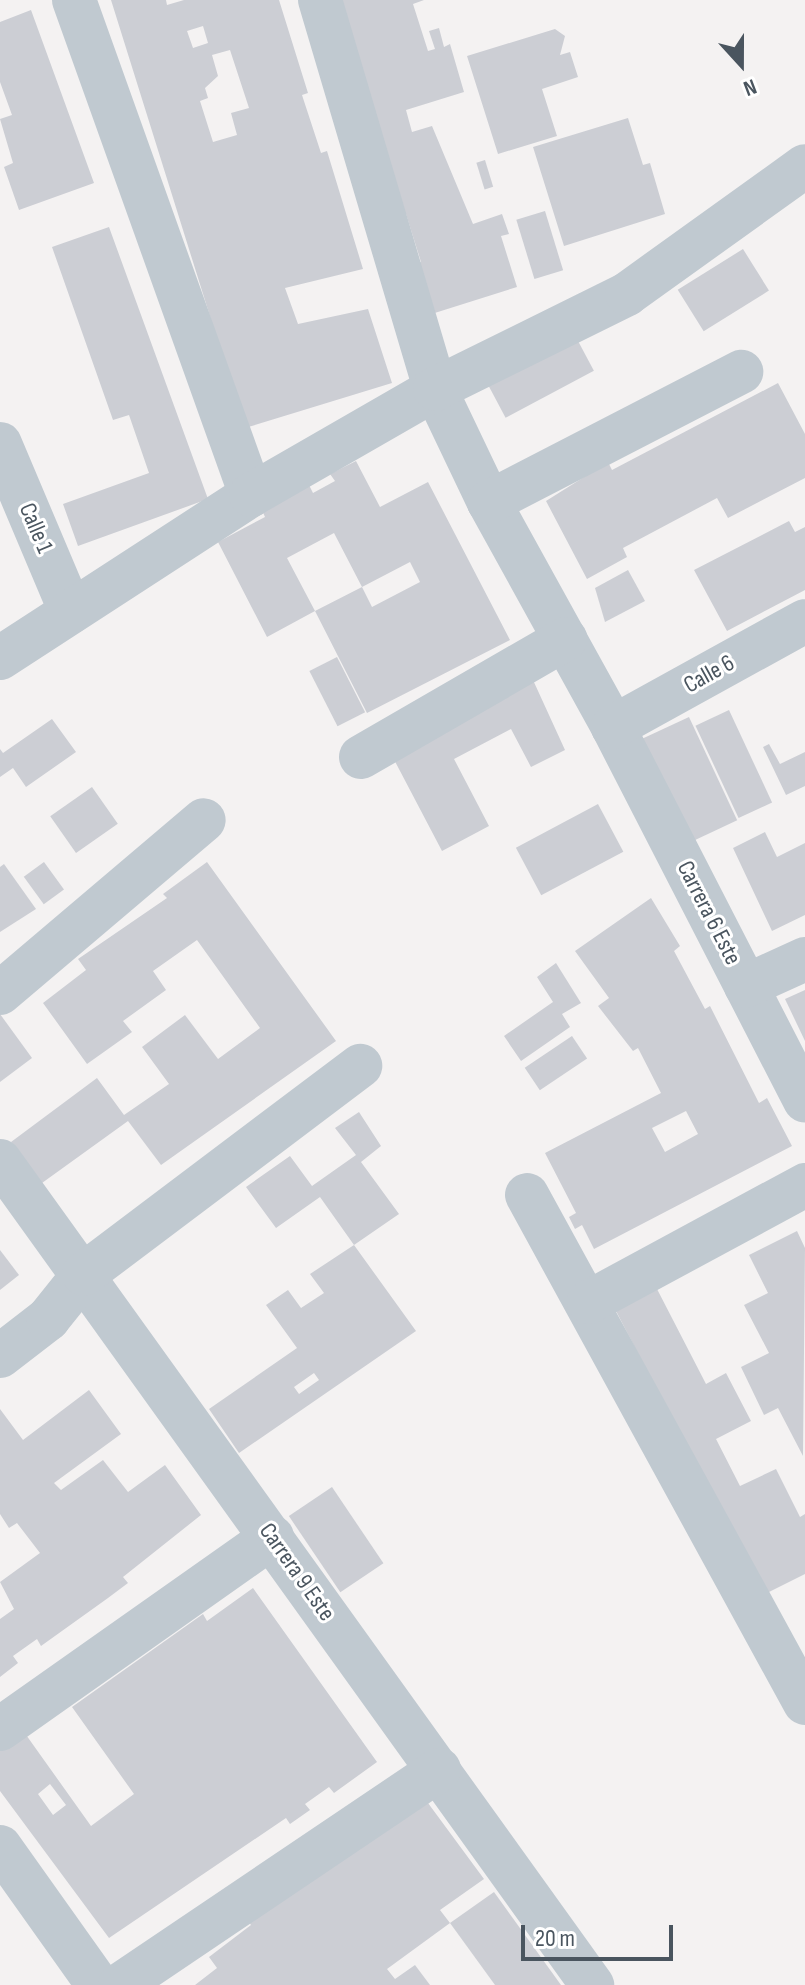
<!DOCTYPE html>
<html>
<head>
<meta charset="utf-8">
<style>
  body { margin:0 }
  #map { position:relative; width:805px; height:1985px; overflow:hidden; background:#f4f2f2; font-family:"Sofia Sans Condensed",sans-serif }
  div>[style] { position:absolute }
  .building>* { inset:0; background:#ccced4; transform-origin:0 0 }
  .street>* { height:44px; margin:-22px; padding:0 22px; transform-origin:22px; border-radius:22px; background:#c0c9d0 }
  span { translate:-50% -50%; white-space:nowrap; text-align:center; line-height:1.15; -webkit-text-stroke:6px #fff; paint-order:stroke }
  .street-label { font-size:24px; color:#4a555f }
  .north { position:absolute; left:701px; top:24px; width:80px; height:80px; -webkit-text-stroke:6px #fff; paint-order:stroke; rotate:159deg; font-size:22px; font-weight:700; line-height:32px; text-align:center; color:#4a555f }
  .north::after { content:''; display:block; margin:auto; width:28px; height:36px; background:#4a555f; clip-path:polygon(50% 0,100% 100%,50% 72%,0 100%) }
  .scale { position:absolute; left:521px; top:1925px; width:152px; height:36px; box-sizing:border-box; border:4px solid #4a555f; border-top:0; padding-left:10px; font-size:24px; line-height:28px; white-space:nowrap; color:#4a555f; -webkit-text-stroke:6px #fff; paint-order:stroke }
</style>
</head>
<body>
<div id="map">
  <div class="building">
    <div style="clip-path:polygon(evenodd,111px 0,166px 0,167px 5px,184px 0,279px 0,308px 93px,302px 95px,321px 153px,327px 151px,363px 269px,285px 288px,298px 324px,368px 309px,392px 383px,245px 428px,111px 0,203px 26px,208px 43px,193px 48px,187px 31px,203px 26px,111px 0,230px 50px,249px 108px,231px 113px,237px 135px,213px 142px,200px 101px,208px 98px,205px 88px,218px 76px,212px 55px,230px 50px)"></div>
    <div style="clip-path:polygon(331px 0,424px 0,413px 4px,428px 51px,435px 49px,429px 31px,439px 28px,444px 47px,450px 44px,464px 92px,406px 110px,412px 132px,432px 126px,473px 224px,502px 214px,509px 234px,501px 236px,517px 287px,422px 317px,414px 264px,421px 262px,406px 214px,399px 217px)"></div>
    <div style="clip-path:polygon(31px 10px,94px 183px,19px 210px,4px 167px,13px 163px,0 119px,12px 115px,0 82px,0 22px)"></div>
    <div style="clip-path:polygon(555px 29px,565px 36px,560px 55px,570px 52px,578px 77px,542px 89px,557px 136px,498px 154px,467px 56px)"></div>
    <div style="clip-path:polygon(628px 118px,643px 165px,650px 163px,665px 214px,564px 246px,533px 147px)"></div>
    <div style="left:485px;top:160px;width:28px;height:9px;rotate:73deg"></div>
    <div style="left:545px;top:211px;width:62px;height:30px;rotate:73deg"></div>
    <div style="clip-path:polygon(109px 227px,208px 499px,78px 546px,63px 504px,149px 473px,129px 415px,113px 420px,52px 247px)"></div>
    <div style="left:743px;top:249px;width:49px;height:77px;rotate:58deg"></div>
    <div style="left:569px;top:324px;width:53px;height:100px;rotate:62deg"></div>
    <div style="clip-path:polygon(778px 383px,805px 434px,805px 478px,728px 518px,717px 498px,623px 548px,627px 557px,587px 579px,546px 501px,608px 462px,612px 470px)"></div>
    <div style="clip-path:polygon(evenodd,356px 461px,380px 507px,428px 482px,510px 640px,367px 713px,315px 611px,267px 637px,218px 542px,265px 517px,262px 510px,309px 485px,313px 493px,335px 481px,330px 474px,356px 461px,334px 533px,362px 587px,315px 611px,287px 558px,334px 533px,356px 461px,410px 562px,420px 582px,372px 607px,362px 587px,410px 562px)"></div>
    <div style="clip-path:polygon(789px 521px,795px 532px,805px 527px,805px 590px,727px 631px,694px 570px)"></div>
    <div style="clip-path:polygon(628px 570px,645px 601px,605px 622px,595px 588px)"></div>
    <div style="left:337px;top:657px;width:62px;height:31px;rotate:63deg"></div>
    <div style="clip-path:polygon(533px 680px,565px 750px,531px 767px,511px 729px,454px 759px,489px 826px,442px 851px,389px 750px)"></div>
    <div style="left:729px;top:710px;width:102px;height:37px;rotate:65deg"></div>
    <div style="left:689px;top:717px;width:114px;height:54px;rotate:65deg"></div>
    <div style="clip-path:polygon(52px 719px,76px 752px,26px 787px,13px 768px,0 777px,0 749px,3px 753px)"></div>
    <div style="clip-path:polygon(769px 744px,780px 764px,805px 752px,805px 786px,786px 795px,763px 747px)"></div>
    <div style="left:92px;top:787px;width:45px;height:51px;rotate:55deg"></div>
    <div style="left:598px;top:804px;width:54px;height:93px;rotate:62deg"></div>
    <div style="clip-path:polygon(765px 832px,777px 857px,805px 843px,805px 915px,772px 931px,733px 848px)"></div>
    <div style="left:44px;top:862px;width:34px;height:25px;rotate:54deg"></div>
    <div style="clip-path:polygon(207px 862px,336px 1041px,161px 1165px,128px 1121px,42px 1183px,11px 1142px,97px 1078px,124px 1115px,169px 1084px,142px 1047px,185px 1015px,218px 1059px,260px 1028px,197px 940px,153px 971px,166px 990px,123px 1021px,132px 1032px,87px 1064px,43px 1003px,86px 970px,78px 959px,167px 898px,163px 894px)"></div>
    <div style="clip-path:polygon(4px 864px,36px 909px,0 932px,0 867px)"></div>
    <div style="clip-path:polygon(evenodd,651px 898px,680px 946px,674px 951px,705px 1009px,710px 1006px,759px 1103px,767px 1098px,792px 1146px,594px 1249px,582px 1225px,575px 1229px,569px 1217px,576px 1213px,545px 1153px,661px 1093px,638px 1048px,633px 1051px,598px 1006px,609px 998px,575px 951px,651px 898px,686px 1111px,698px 1134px,665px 1152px,652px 1128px,686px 1111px)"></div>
    <div style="clip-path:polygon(556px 963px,581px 1003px,562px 1014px,570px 1027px,521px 1061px,504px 1036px,553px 1002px,537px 977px)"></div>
    <div style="clip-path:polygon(805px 990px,805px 1041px,785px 999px)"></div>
    <div style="clip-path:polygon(0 1014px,32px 1058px,0 1082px)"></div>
    <div style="left:572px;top:1036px;width:27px;height:57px;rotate:56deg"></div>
    <div style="clip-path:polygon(359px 1112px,381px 1146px,361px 1162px,399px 1214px,354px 1245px,320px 1197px,276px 1228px,246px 1187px,290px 1156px,312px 1186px,356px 1155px,335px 1128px)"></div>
    <div style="clip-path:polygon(797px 1231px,805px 1248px,803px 1456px,778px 1408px,764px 1415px,741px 1367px,769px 1353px,744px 1305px,768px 1293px,749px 1255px)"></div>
    <div style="clip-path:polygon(evenodd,354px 1245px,416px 1331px,239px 1453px,209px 1409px,297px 1348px,266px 1305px,288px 1290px,301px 1308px,324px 1293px,310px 1274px,354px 1245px,314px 1373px,319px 1380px,299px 1394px,294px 1387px,314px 1373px)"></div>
    <div style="clip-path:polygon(0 1250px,19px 1275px,0 1290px)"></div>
    <div style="clip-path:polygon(657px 1289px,706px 1384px,726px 1373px,751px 1421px,716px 1439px,740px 1486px,776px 1469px,800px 1517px,805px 1514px,805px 1574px,763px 1595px,615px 1309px)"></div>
    <div style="clip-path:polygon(89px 1390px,121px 1434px,54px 1483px,61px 1490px,103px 1460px,128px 1492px,165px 1465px,201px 1515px,123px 1577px,128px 1583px,108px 1598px,41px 1646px,37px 1639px,13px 1656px,18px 1663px,0 1677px,0 1619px,14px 1609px,0 1582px,40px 1553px,17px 1523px,9px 1528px,0 1514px,0 1409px,23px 1440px)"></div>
    <div style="left:332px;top:1487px;width:92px;height:52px;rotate:56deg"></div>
    <div style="clip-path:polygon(evenodd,253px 1588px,377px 1762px,334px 1793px,329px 1787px,305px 1804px,310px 1810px,290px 1824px,286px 1818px,109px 1938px,0 1791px,0 1749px,24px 1732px,91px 1826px,134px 1794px,72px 1707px,203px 1614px,207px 1621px,253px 1588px,50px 1784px,66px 1805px,53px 1815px,38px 1794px,50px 1784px)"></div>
    <div style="clip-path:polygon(428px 1803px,484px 1879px,440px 1910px,450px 1923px,387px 1969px,395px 1979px,415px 1965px,430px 1985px,195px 1985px,217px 1968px,209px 1957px,251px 1925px,249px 1922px)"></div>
    <div style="clip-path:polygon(494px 1892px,561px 1985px,495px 1985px,450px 1923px)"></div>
  </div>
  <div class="street">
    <div style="left:74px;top:0;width:526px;rotate:70.32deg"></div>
    <div style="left:320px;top:0;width:406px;rotate:73.5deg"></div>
    <div style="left:435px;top:389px;width:125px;rotate:64.5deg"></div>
    <div style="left:489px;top:502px;width:257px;rotate:61.1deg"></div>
    <div style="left:613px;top:727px;width:420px;rotate:62.8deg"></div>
    <div style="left:0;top:444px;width:182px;rotate:67.1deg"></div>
    <div style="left:489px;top:502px;width:284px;rotate:-27.3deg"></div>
    <div style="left:0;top:658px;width:299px;rotate:-33deg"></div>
    <div style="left:251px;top:495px;width:212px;rotate:-29.9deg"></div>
    <div style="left:435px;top:389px;width:214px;rotate:-26.3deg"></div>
    <div style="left:627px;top:294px;width:219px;rotate:-35.7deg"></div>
    <div style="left:613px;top:727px;width:219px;rotate:-28.9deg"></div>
    <div style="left:361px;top:757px;width:236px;rotate:-30deg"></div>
    <div style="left:746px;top:986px;width:65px;rotate:-24.6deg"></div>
    <div style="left:0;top:993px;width:267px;rotate:-40.3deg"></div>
    <div style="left:0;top:1161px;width:1015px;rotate:54.3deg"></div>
    <div style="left:527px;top:1195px;width:579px;rotate:61.31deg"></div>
    <div style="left:589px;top:1302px;width:246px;rotate:-28.4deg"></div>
    <div style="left:0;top:1356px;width:61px;rotate:-37.6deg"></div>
    <div style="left:48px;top:1319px;width:58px;rotate:-51.3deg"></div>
    <div style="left:84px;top:1274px;width:346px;rotate:-37deg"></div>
    <div style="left:0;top:1729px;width:333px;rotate:-35.2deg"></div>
    <div style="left:0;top:1847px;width:169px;rotate:54.6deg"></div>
    <div style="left:120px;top:1985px;width:385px;rotate:-34deg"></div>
  </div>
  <div class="street-label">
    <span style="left:36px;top:528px;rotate:67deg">Calle 1</span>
    <span style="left:709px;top:674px;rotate:-29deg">Calle 6</span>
    <span style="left:709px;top:913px;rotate:63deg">Carrera 6 Este</span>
    <span style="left:297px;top:1572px;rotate:55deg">Carrera 9 Este</span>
  </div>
  <div class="north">N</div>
  <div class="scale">20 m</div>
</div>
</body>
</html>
